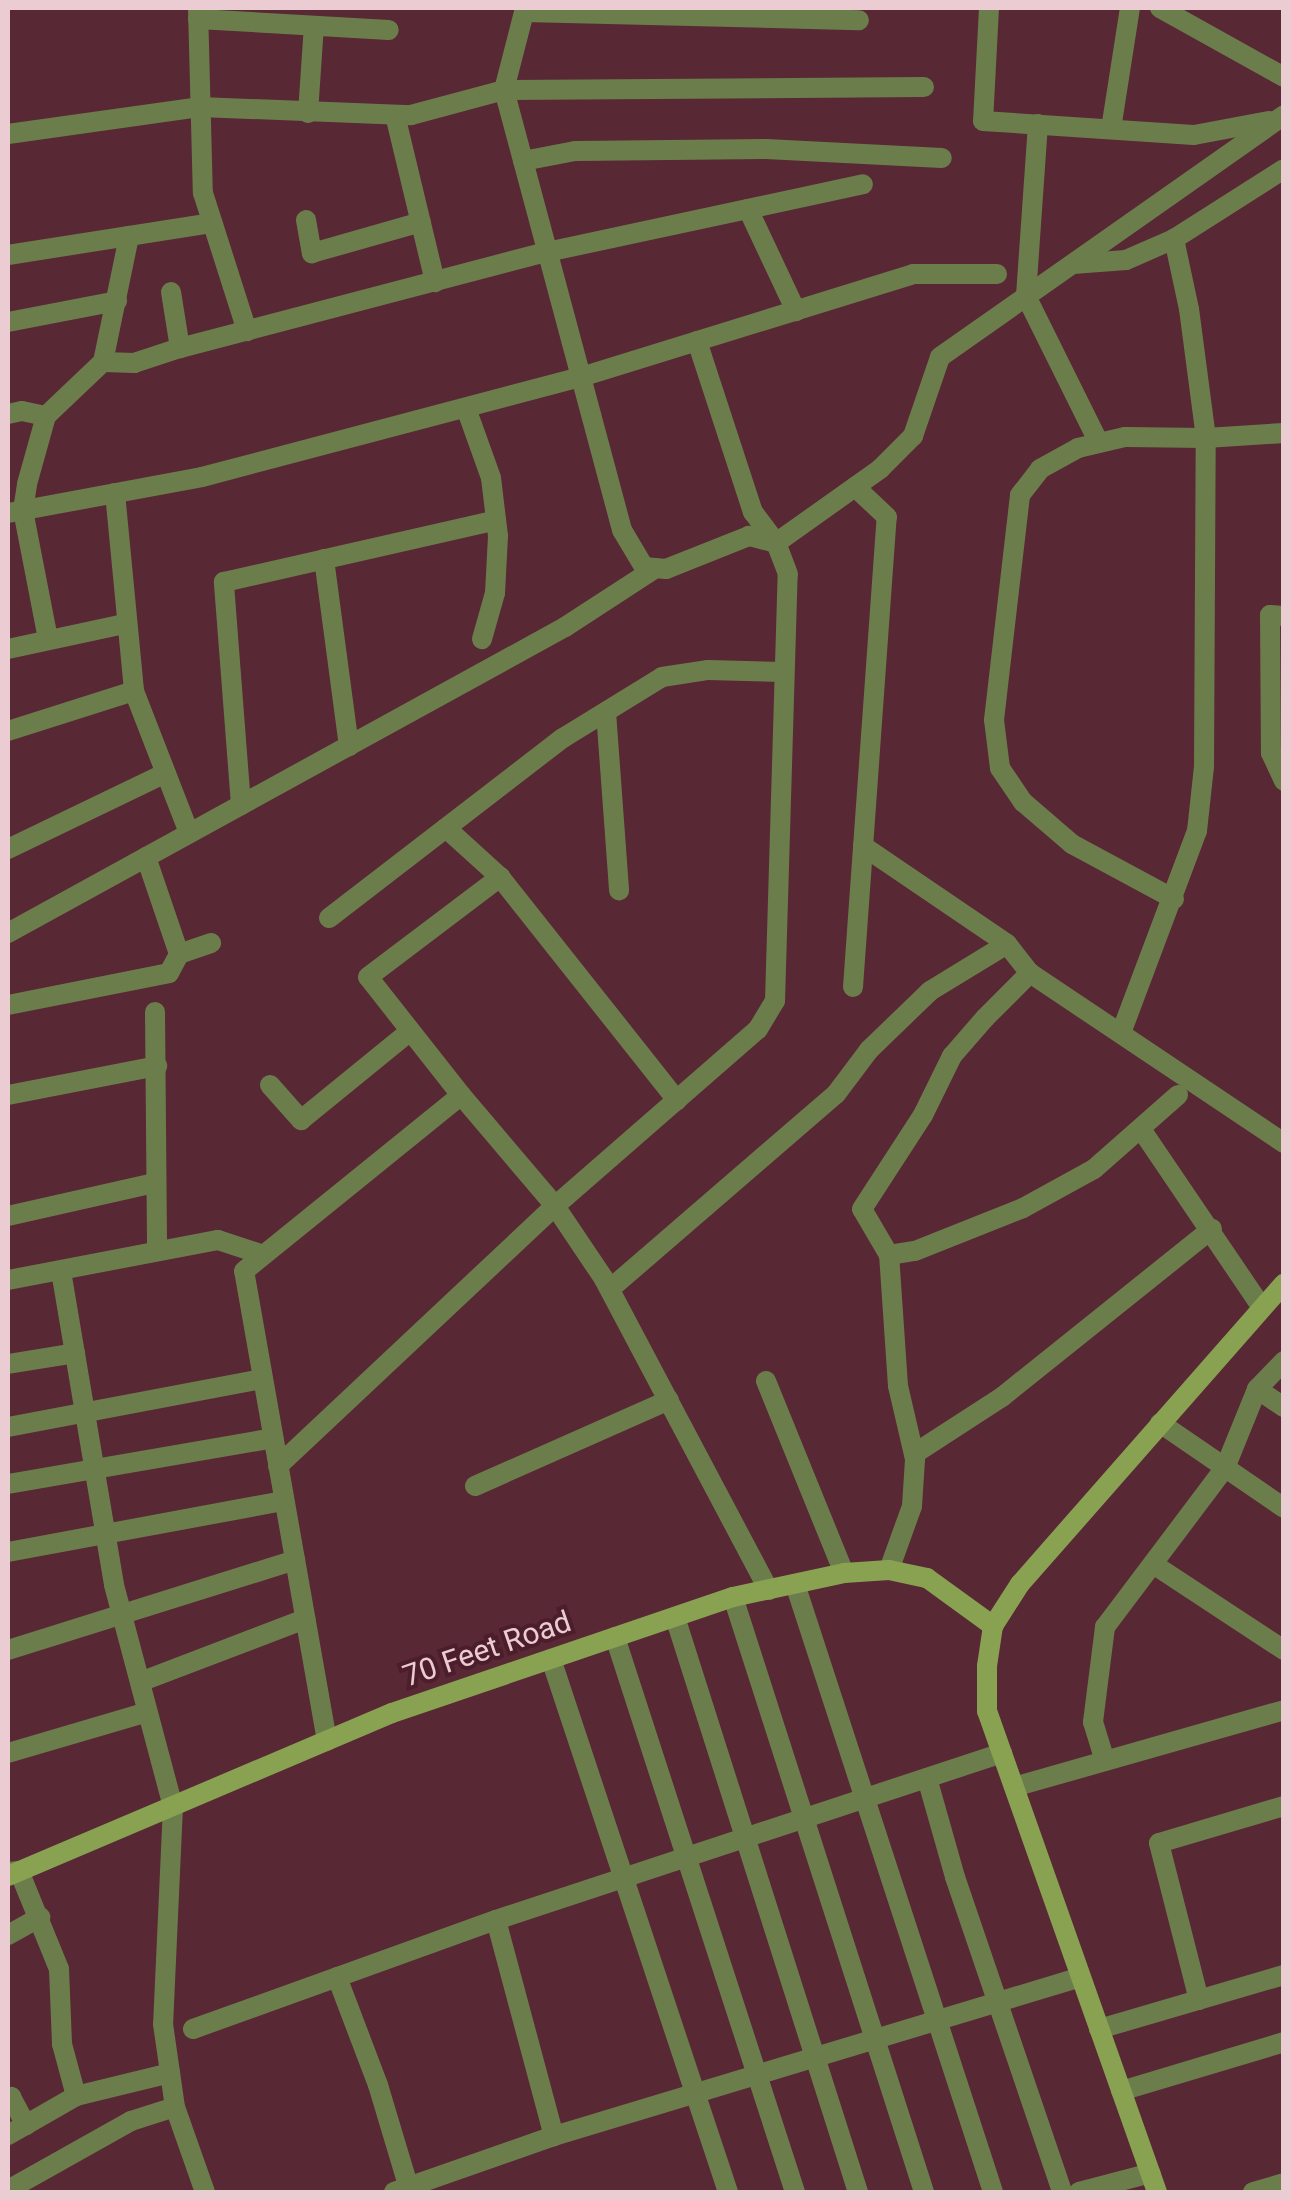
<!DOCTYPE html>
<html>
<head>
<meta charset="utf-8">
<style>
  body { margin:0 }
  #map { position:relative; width:1291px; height:2200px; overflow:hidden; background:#582835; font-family:Roboto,sans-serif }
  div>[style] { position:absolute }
  .street>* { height:20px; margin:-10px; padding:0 10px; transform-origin:10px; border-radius:10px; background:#6c7d4c }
  .secondary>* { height:20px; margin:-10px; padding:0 10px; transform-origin:10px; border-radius:10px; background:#88a252 }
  span { translate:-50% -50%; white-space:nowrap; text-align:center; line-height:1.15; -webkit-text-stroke:8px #4c1d2b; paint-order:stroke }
  .street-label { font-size:30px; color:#ecccd3 }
  .frame { position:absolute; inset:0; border:10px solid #ecccd3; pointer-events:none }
</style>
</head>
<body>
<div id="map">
  <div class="street">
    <div style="left:198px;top:8px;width:185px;rotate:88.5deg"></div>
    <div style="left:203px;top:193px;width:145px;rotate:72.3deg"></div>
    <div style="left:989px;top:8px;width:113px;rotate:93deg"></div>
    <div style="left:983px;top:121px;width:211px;rotate:3.8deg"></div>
    <div style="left:1194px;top:135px;width:76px;rotate:-10.6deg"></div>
    <div style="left:1160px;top:8px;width:142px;rotate:29.1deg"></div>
    <div style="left:524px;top:12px;width:335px;rotate:1.4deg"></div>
    <div style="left:198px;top:19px;width:191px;rotate:3.3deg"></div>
    <div style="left:308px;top:113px;width:87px;rotate:-86.1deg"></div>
    <div style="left:395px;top:115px;width:172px;rotate:76.5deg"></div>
    <div style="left:1038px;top:124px;width:172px;rotate:94deg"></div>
    <div style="left:1026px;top:296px;width:164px;rotate:63.6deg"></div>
    <div style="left:1111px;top:129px;width:122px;rotate:-81.1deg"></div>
    <div style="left:8px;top:134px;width:193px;rotate:-8deg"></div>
    <div style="left:199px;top:107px;width:212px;rotate:2.2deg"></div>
    <div style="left:411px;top:115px;width:96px;rotate:-15deg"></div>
    <div style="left:504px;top:90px;width:420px;rotate:-0.4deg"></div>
    <div style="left:523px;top:161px;width:53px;rotate:-10.9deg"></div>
    <div style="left:575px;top:151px;width:191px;rotate:-0.6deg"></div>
    <div style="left:766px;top:149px;width:176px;rotate:2.9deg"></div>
    <div style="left:748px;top:209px;width:113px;rotate:64.8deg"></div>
    <div style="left:306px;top:220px;width:34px;rotate:80deg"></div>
    <div style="left:312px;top:253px;width:113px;rotate:-15.9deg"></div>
    <div style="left:8px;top:255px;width:207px;rotate:-8.9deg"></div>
    <div style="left:1073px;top:264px;width:53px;rotate:-4.3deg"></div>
    <div style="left:1126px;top:260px;width:52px;rotate:-23.6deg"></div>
    <div style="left:1174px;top:239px;width:130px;rotate:-32.5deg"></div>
    <div style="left:171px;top:292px;width:57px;rotate:80.9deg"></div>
    <div style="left:180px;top:348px;width:379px;rotate:-14.7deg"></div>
    <div style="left:547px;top:252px;width:323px;rotate:-12.1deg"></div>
    <div style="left:8px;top:322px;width:111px;rotate:-10.9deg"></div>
    <div style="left:697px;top:341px;width:180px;rotate:71.9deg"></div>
    <div style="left:753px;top:512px;width:39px;rotate:53deg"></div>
    <div style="left:776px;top:543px;width:128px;rotate:-35.4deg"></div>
    <div style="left:880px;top:469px;width:47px;rotate:-45deg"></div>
    <div style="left:913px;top:436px;width:83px;rotate:-71.1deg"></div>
    <div style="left:940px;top:357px;width:421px;rotate:-35.1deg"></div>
    <div style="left:103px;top:362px;width:31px;rotate:2deg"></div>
    <div style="left:134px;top:363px;width:48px;rotate:-18.1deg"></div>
    <div style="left:466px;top:408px;width:74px;rotate:70.3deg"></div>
    <div style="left:491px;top:478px;width:58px;rotate:83.1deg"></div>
    <div style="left:498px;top:536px;width:57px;rotate:93deg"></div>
    <div style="left:495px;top:593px;width:48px;rotate:105.8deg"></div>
    <div style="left:8px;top:414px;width:14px;rotate:-12deg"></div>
    <div style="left:22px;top:411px;width:25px;rotate:12deg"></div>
    <div style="left:115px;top:493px;width:199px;rotate:84.5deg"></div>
    <div style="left:134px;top:691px;width:152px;rotate:68.8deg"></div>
    <div style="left:8px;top:513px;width:197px;rotate:-10.5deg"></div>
    <div style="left:202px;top:477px;width:392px;rotate:-14.8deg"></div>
    <div style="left:581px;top:377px;width:348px;rotate:-17.2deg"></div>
    <div style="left:913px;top:274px;width:84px"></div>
    <div style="left:324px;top:559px;width:189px;rotate:82.4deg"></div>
    <div style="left:1284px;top:616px;width:14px;rotate:-176deg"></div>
    <div style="left:1270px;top:615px;width:138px;rotate:89.6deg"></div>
    <div style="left:1271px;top:753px;width:31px;rotate:65deg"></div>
    <div style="left:48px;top:639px;width:131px;rotate:-101deg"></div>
    <div style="left:23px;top:510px;width:26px;rotate:-81deg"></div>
    <div style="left:27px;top:484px;width:71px;rotate:-74.4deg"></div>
    <div style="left:46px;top:416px;width:79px;rotate:-43.5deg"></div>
    <div style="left:103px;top:362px;width:129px;rotate:-78.3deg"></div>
    <div style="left:8px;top:649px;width:120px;rotate:-12.1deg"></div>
    <div style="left:606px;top:712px;width:179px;rotate:85.8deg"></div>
    <div style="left:8px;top:731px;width:132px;rotate:-17.6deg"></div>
    <div style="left:241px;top:805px;width:224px;rotate:-94.4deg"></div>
    <div style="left:224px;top:582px;width:279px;rotate:-12.8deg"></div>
    <div style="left:446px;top:828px;width:73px;rotate:42.2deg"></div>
    <div style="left:863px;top:846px;width:174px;rotate:34.2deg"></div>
    <div style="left:8px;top:849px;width:175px;rotate:-25.7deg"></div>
    <div style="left:146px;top:857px;width:102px;rotate:71.2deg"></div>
    <div style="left:179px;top:954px;width:34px;rotate:-19deg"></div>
    <div style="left:1174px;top:899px;width:116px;rotate:-151.7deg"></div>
    <div style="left:1072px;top:844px;width:65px;rotate:-139.4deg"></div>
    <div style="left:1023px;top:802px;width:41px;rotate:-124.1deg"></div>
    <div style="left:1000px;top:768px;width:48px;rotate:-97.1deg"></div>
    <div style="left:994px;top:720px;width:226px;rotate:-83.4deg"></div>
    <div style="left:1020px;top:495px;width:33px;rotate:-52deg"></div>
    <div style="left:1040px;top:469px;width:43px;rotate:-28.9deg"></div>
    <div style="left:1078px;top:448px;width:48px;rotate:-13.2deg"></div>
    <div style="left:1125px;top:437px;width:81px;rotate:0.7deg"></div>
    <div style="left:1206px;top:438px;width:78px;rotate:-3.7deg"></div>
    <div style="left:329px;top:918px;width:295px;rotate:-37.6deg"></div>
    <div style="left:563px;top:738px;width:116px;rotate:-31.6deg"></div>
    <div style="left:662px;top:677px;width:47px;rotate:-8.7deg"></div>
    <div style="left:708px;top:670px;width:76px;rotate:1.5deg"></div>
    <div style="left:8px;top:933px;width:636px;rotate:-28.78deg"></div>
    <div style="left:565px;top:627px;width:108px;rotate:-33deg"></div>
    <div style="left:853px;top:987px;width:471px;rotate:-85.9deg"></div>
    <div style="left:887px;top:517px;width:44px;rotate:-136.8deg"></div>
    <div style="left:8px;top:1005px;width:164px;rotate:-11.2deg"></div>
    <div style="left:169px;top:973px;width:21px;rotate:-62deg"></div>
    <div style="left:155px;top:1012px;width:239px;rotate:89.5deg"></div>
    <div style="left:1121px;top:1033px;width:216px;rotate:-69.4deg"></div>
    <div style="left:1197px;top:831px;width:64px;rotate:-83.8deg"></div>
    <div style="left:1204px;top:767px;width:329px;rotate:-89.7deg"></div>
    <div style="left:1206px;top:438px;width:130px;rotate:-97.5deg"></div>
    <div style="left:1189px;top:309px;width:72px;rotate:-102.1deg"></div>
    <div style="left:270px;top:1085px;width:47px;rotate:48.5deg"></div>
    <div style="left:301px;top:1120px;width:141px;rotate:-39.2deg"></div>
    <div style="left:8px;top:1095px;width:152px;rotate:-11deg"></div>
    <div style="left:461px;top:1095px;width:150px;rotate:-128.2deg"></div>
    <div style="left:368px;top:977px;width:166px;rotate:-37.1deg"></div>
    <div style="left:500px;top:877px;width:285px;rotate:51.6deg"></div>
    <div style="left:1141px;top:1129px;width:216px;rotate:55.9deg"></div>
    <div style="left:8px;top:1216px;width:151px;rotate:-12.7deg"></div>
    <div style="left:889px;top:1255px;width:26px;rotate:-9deg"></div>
    <div style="left:915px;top:1251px;width:116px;rotate:-21.7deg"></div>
    <div style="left:1023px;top:1208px;width:81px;rotate:-28.8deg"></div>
    <div style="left:1094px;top:1169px;width:112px;rotate:-41.4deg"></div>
    <div style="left:61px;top:1271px;width:318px;rotate:80.4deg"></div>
    <div style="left:114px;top:1585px;width:229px;rotate:75.1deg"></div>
    <div style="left:173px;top:1806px;width:218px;rotate:92.6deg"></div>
    <div style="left:163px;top:2024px;width:84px;rotate:81.8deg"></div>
    <div style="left:175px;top:2107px;width:90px;rotate:70.6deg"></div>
    <div style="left:8px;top:1280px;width:214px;rotate:-10.8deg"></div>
    <div style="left:218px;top:1240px;width:48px;rotate:18.1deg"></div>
    <div style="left:610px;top:1289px;width:298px;rotate:-40.8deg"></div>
    <div style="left:836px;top:1094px;width:55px;rotate:-53.1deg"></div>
    <div style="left:869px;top:1050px;width:85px;rotate:-44deg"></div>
    <div style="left:930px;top:991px;width:90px;rotate:-31.4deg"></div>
    <div style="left:1007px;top:944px;width:37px;rotate:52deg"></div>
    <div style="left:8px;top:1364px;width:68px;rotate:-9.3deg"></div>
    <div style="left:766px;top:1381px;width:207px;rotate:67.9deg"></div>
    <div style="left:1257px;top:1389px;width:32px;rotate:34deg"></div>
    <div style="left:1160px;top:1423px;width:150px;rotate:34.4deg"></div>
    <div style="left:8px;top:1427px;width:259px;rotate:-10.7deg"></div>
    <div style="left:914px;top:1454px;width:105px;rotate:-32.9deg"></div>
    <div style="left:1002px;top:1397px;width:269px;rotate:-38.7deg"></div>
    <div style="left:278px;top:1466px;width:380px;rotate:-43.2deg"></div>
    <div style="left:555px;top:1206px;width:269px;rotate:-41.1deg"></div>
    <div style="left:758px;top:1029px;width:33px;rotate:-59deg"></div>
    <div style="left:775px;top:1001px;width:427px;rotate:-88.3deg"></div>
    <div style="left:788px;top:574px;width:33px;rotate:-111deg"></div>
    <div style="left:776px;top:543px;width:28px;rotate:-165deg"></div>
    <div style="left:749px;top:536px;width:89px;rotate:158.3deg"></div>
    <div style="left:666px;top:569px;width:22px;rotate:-175deg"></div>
    <div style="left:644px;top:567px;width:43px;rotate:-120.7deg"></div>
    <div style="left:622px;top:530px;width:456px;rotate:-105deg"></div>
    <div style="left:504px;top:90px;width:85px;rotate:-75.6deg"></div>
    <div style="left:8px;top:1484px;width:269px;rotate:-9.8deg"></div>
    <div style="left:475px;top:1486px;width:212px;rotate:-23.9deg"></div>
    <div style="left:8px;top:1552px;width:281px;rotate:-10.5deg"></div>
    <div style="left:1153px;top:1564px;width:157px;rotate:33.3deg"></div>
    <div style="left:889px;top:1570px;width:68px;rotate:-70.2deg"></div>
    <div style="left:912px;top:1506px;width:47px;rotate:-86.3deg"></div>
    <div style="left:915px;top:1459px;width:75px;rotate:-103.1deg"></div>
    <div style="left:898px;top:1386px;width:131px;rotate:-93.9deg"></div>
    <div style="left:889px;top:1255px;width:53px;rotate:-120.4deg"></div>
    <div style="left:862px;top:1209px;width:112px;rotate:-57deg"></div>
    <div style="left:923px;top:1115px;width:66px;rotate:-63.8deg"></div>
    <div style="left:952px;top:1056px;width:50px;rotate:-49deg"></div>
    <div style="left:985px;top:1018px;width:64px;rotate:-45deg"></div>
    <div style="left:1030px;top:973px;width:306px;rotate:33.8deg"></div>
    <div style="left:795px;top:1584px;width:639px;rotate:71.96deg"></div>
    <div style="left:733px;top:1597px;width:625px;rotate:72.2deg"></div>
    <div style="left:675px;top:1617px;width:603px;rotate:72.35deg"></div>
    <div style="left:615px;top:1637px;width:583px;rotate:72.03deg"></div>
    <div style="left:8px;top:1650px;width:301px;rotate:-17.4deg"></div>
    <div style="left:551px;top:1659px;width:562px;rotate:71.63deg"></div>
    <div style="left:140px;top:1682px;width:177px;rotate:-20.9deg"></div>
    <div style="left:327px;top:1741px;width:477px;rotate:-100deg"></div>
    <div style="left:244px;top:1271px;width:279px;rotate:-39deg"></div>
    <div style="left:461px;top:1095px;width:145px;rotate:49.7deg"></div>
    <div style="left:555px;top:1206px;width:88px;rotate:56.1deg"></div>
    <div style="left:604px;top:1279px;width:352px;rotate:62.1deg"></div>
    <div style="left:8px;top:1753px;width:145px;rotate:-16.4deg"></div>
    <div style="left:1105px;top:1761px;width:41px;rotate:-107.1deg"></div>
    <div style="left:1093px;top:1722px;width:96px;rotate:-82.8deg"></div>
    <div style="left:1105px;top:1627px;width:199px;rotate:-53deg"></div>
    <div style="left:1225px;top:1468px;width:85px;rotate:-67.9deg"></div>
    <div style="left:1257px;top:1389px;width:39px;rotate:-46deg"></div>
    <div style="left:927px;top:1778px;width:103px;rotate:74.2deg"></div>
    <div style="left:955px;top:1877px;width:333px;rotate:71.2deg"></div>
    <div style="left:1014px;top:1787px;width:281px;rotate:-15.9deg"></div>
    <div style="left:8px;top:1872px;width:11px;rotate:-5deg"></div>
    <div style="left:19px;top:1871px;width:106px;rotate:67.8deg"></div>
    <div style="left:59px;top:1969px;width:75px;rotate:87.7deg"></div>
    <div style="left:62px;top:2044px;width:54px;rotate:74.9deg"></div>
    <div style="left:496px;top:1920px;width:224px;rotate:75deg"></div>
    <div style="left:554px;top:2136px;width:550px;rotate:-16.79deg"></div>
    <div style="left:8px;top:1935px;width:37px;rotate:-29deg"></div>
    <div style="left:337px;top:1977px;width:116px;rotate:69.2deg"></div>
    <div style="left:378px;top:2085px;width:112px;rotate:73.3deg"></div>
    <div style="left:1199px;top:2000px;width:162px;rotate:-104.3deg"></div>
    <div style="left:1159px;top:1843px;width:130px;rotate:-16.5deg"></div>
    <div style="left:193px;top:2029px;width:322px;rotate:-19.8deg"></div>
    <div style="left:496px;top:1920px;width:533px;rotate:-18.26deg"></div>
    <div style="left:1099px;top:2029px;width:193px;rotate:-16.3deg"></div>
    <div style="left:1121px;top:2091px;width:170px;rotate:-16.7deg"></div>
    <div style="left:8px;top:2099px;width:4px;rotate:-34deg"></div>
    <div style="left:11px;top:2097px;width:32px;rotate:62deg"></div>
    <div style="left:8px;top:2135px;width:78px;rotate:-29.8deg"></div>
    <div style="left:76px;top:2096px;width:97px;rotate:-13.7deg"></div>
    <div style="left:8px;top:2190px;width:141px;rotate:-29.3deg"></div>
    <div style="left:131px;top:2121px;width:46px;rotate:-17.7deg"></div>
    <div style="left:394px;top:2192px;width:170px;rotate:-19.3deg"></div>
    <div style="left:1079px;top:2192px;width:74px;rotate:-14.8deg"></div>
    <div style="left:1253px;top:2192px;width:32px;rotate:-16deg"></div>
  </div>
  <div class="secondary">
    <div style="left:8px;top:1876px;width:417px;rotate:-23deg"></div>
    <div style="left:392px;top:1713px;width:360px;rotate:-18.8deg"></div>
    <div style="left:733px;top:1597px;width:114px;rotate:-12.2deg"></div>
    <div style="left:844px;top:1573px;width:45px;rotate:-3.8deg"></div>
    <div style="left:889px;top:1570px;width:39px;rotate:12deg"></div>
    <div style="left:927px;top:1578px;width:82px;rotate:36deg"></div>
    <div style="left:1157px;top:2192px;width:510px;rotate:-109.46deg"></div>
    <div style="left:987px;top:1711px;width:45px;rotate:-90deg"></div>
    <div style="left:987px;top:1666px;width:40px;rotate:-81.5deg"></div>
    <div style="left:993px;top:1626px;width:50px;rotate:-57.3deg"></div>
    <div style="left:1020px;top:1584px;width:400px;rotate:-48.7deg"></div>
  </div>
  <div class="street-label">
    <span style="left:487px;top:1649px;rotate:-19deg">70 Feet Road</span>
  </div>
  <div class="frame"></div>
</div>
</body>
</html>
